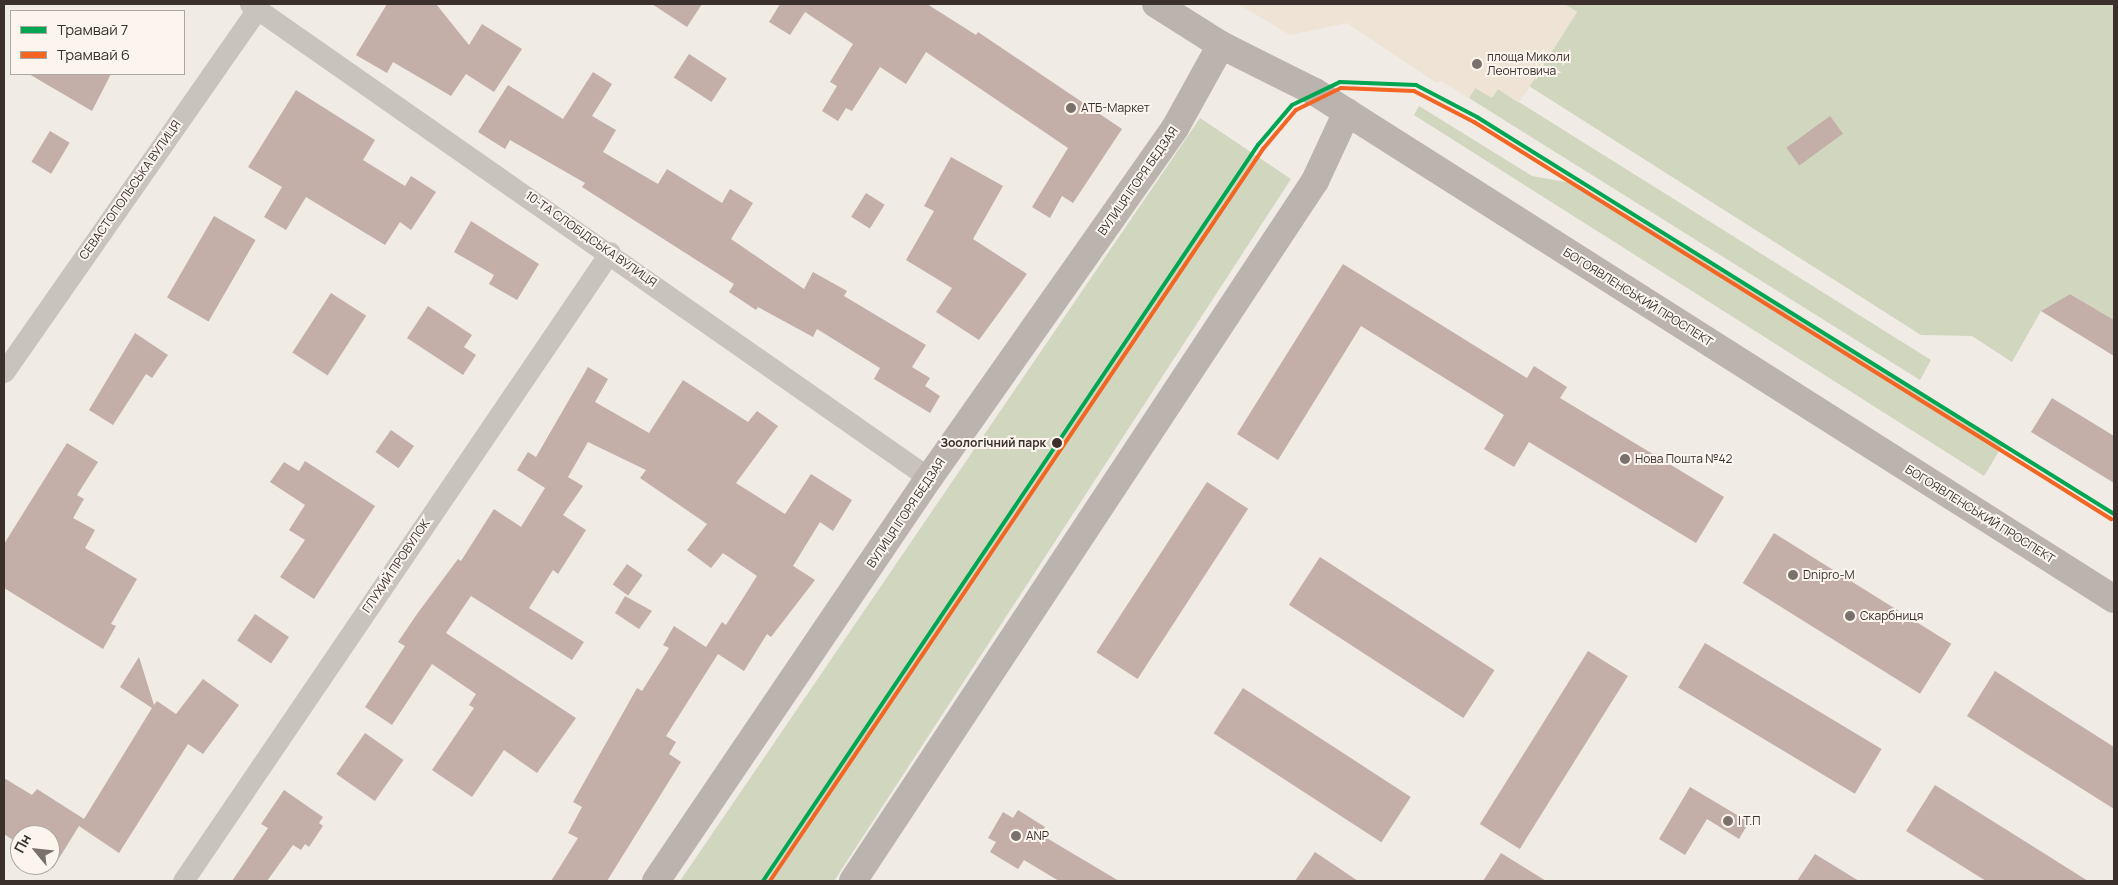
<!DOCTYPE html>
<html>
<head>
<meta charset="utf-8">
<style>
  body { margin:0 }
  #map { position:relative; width:2118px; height:885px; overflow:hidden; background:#f0ebe5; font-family:Manrope,sans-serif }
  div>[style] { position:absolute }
  .green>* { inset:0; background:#d1d6bf }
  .plaza>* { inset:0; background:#eee3d5 }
  .building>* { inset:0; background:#c3afa7; transform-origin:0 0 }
  .street>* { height:21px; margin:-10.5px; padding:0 10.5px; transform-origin:10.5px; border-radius:10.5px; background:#c9c3be }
  .secondary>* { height:28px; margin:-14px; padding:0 14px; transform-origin:14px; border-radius:14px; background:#bab3ae }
  .tram-1>* { height:4px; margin:-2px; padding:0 2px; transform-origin:2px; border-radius:2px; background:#00a651 }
  .tram-2>* { height:4px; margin:-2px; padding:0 2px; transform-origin:2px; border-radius:2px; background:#f26522 }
  .dots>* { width:14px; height:14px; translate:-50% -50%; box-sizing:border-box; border:2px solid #fbf5ee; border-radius:50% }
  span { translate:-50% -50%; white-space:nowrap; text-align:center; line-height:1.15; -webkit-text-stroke:4px #fbf5ee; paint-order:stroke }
  .poi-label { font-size:12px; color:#3b302b }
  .left { translate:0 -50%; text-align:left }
  .street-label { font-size:12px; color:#3b302b }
  .stop-label { font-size:12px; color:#3b302b; font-weight:700 }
  .right { translate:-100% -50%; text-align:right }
  .frame { position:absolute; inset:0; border:5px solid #3b302b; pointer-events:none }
  .legend { position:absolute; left:10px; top:10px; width:175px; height:65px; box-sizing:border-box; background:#fbf5ee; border:1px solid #aea6a0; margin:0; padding:6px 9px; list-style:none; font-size:15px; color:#3b302b }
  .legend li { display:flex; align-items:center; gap:10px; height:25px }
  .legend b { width:25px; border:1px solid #aea6a0 }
  .north { position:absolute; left:10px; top:825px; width:50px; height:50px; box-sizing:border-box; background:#fbf5ee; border:1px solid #aea6a0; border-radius:50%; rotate:298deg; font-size:14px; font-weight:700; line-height:20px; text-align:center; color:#3b302b }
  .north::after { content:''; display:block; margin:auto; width:18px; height:22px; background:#7a716c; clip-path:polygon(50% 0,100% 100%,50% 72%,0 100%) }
</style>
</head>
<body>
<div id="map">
  <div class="green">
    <div style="clip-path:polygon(1564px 4px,2114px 4px,2114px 320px,2070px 294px,2041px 311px,2012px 362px,1972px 336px,1921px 335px,1529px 86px,1577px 12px)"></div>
    <div style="clip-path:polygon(1475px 88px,1498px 89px,1931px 360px,1920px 380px,1469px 98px)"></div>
    <div style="clip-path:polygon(1419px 106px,1532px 176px,1577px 184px,2004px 443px,1984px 476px,1414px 115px)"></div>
    <div style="clip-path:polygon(1200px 118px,1291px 179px,834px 881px,680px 881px)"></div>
  </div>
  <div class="plaza">
    <div style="clip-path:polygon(1238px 4px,1564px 4px,1577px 12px,1519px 103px,1498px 89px,1492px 98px,1475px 88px,1469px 98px,1441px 81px,1437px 83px,1347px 23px,1290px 35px)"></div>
  </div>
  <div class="building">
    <div style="clip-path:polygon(387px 4px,436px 4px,469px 45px,482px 24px,522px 49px,494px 92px,466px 74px,451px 96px,393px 62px,387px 73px,356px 55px)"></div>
    <div style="clip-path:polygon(652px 4px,702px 4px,687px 27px)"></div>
    <div style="clip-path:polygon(780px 4px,927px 4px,976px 35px,978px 32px,1122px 129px,1073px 203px,1062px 196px,1050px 218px,1032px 207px,1068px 148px,926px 52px,906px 84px,880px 67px,852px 111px,846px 108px,838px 121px,822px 111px,837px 86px,830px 82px,853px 44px,805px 12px,790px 35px,769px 22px)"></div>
    <div style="left:689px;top:54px;width:45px;height:28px;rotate:33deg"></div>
    <div style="clip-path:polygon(593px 72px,612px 84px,592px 116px,616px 130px,603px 152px,658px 184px,667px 169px,722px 203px,730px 189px,753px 203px,731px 239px,804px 289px,813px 272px,847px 291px,844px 296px,926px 345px,912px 367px,930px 378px,925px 386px,940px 396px,930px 413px,874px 379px,880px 368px,817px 329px,813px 337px,758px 307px,756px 310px,729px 292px,734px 284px,582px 187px,585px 183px,510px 140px,505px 149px,478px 132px,508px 85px,563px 119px)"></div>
    <div style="clip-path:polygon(29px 74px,111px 74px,92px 111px)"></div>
    <div style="clip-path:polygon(296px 90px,375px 140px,363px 160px,405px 186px,411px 176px,436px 192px,411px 230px,400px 222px,385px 245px,306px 197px,286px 230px,264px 217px,282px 187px,248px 167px)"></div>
    <div style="left:1830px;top:116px;width:22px;height:54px;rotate:54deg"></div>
    <div style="left:50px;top:131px;width:23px;height:36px;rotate:31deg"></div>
    <div style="clip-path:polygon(951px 157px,1003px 186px,973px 239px,1027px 274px,979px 340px,936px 312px,952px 288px,906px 260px,934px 211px,924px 206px)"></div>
    <div style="left:866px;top:193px;width:22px;height:28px;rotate:32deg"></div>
    <div style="left:214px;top:216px;width:48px;height:94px;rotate:30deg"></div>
    <div style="clip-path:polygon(471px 221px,539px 264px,517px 300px,489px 284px,494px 275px,454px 252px)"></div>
    <div style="clip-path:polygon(1343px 264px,1527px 378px,1534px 366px,1567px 387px,1560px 398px,1724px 497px,1696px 543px,1529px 442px,1514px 467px,1484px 449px,1504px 415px,1361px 326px,1278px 460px,1237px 434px)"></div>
    <div style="left:331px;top:293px;width:42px;height:71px;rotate:33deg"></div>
    <div style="clip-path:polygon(2070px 294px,2114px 320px,2114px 356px,2041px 311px)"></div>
    <div style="clip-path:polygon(428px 306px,472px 335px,464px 347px,476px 355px,463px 375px,407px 338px)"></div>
    <div style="clip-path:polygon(135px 333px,168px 355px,152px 378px,146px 374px,113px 425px,89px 410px)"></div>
    <div style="clip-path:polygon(588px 367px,608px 379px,595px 402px,649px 433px,683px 380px,748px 422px,757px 411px,778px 426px,736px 483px,785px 514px,811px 474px,852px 500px,833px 531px,820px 522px,793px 566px,815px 580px,771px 637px,767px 634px,744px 671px,718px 654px,666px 736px,676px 742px,669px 754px,681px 762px,607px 881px,551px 881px,578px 838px,568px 833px,582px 807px,573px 802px,637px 688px,642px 691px,669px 648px,663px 645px,674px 626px,706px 647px,722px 622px,726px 625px,757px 576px,723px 553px,711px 568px,687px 550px,707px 524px,640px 478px,646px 470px,588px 442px,568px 477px,583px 486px,563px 515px,586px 530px,558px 574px,553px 570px,529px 608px,584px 642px,572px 660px,471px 596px,446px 633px,576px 718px,537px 773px,504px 750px,472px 797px,432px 770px,474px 708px,469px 705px,476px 694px,432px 664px,392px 725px,365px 707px,405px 646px,398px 642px,417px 614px,458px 559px,461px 561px,494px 509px,521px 527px,545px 488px,517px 470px,528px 452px,536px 457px)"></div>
    <div style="clip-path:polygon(2052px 398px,2114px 436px,2114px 483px,2031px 432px)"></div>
    <div style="left:391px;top:430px;width:28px;height:27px;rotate:35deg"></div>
    <div style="clip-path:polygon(67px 443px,98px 462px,77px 495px,84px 499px,73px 518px,95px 530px,85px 548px,137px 579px,111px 624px,116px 626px,103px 649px,4px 588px,4px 544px)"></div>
    <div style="clip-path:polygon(305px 461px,375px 506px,314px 599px,280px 577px,305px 540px,289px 530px,305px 505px,270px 482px,284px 462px,299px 471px)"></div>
    <div style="left:1207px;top:482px;width:49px;height:203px;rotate:33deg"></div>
    <div style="left:1774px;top:533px;width:209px;height:59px;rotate:32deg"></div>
    <div style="left:1320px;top:557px;width:208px;height:57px;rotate:33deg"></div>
    <div style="left:627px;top:564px;width:19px;height:25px;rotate:35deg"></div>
    <div style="clip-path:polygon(625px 596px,652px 611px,639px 629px,615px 613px)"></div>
    <div style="left:255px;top:614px;width:41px;height:32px;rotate:34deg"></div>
    <div style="left:1705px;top:643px;width:206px;height:52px;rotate:31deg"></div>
    <div style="left:1588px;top:651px;width:47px;height:204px;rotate:32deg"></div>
    <div style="clip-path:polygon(139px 657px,154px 705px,157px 701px,176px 714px,203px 679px,239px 705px,203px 754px,188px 744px,119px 853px,79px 826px,53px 868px,49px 865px,50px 835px,20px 835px,20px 845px,4px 834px,4px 778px,32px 795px,37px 789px,84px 819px,152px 708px,120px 687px)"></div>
    <div style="clip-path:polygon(1995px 671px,2114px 747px,2114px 809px,1967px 716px)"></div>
    <div style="left:1243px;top:688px;width:200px;height:54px;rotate:33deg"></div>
    <div style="left:365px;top:733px;width:47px;height:50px;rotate:35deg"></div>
    <div style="clip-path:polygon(1935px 785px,2088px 881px,1986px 881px,1906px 831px)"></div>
    <div style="clip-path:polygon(1690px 787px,1749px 822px,1739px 839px,1707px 819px,1685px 855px,1659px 839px)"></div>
    <div style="clip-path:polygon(284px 790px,323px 817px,319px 823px,323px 826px,309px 847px,305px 844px,301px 850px,293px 845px,267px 881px,232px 881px,268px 828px,261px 824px)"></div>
    <div style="clip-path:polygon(1018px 810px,1045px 827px,1040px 834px,1119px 881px,1059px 881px,1024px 860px,1018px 869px,990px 852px,996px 842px,988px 838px,1003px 812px,1013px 818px)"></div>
    <div style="clip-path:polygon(1315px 852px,1358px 881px,1295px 881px)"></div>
    <div style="clip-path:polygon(1501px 853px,1546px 881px,1483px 881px)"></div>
    <div style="clip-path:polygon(1815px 854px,1859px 881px,1797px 881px)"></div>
  </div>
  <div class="street">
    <div style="left:250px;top:4px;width:828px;rotate:34.92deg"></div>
    <div style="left:4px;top:372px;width:442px;rotate:-55.1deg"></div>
    <div style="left:183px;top:881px;width:760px;rotate:-55.83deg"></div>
  </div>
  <div class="secondary">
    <div style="left:1156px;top:4px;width:77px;rotate:32.2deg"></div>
    <div style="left:1221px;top:45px;width:105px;rotate:26.6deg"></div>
    <div style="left:1315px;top:92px;width:946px;rotate:32.4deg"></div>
    <div style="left:656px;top:881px;width:487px;rotate:-55.9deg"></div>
    <div style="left:929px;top:478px;width:428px;rotate:-54.9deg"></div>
    <div style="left:1175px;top:128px;width:95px;rotate:-61deg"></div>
    <div style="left:853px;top:881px;width:839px;rotate:-56.58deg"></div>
    <div style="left:1315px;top:181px;width:76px;rotate:-65.1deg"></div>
  </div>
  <div class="tram-1">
    <div style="left:763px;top:881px;width:887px;rotate:-56.08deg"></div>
    <div style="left:1258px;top:145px;width:52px;rotate:-49.6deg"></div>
    <div style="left:1292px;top:105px;width:53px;rotate:-25.6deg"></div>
    <div style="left:1340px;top:82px;width:76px;rotate:2.3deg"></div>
    <div style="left:1416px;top:85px;width:69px;rotate:27.7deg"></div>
    <div style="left:1477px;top:117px;width:751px;rotate:31.93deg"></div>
  </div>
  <div class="tram-2">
    <div style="left:770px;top:881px;width:883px;rotate:-56.04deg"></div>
    <div style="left:1263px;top:149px;width:51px;rotate:-49.8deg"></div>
    <div style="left:1296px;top:110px;width:50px;rotate:-26.1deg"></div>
    <div style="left:1341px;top:88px;width:73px;rotate:2.4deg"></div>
    <div style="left:1414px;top:91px;width:68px;rotate:27.3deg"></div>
    <div style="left:1474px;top:122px;width:751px;rotate:31.93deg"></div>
  </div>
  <div class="dots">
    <div style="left:1477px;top:64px;background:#7a716c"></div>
    <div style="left:1071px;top:108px;background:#7a716c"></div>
    <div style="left:1057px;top:443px;background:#3b302b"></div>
    <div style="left:1625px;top:459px;background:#7a716c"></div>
    <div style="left:1793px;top:575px;background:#7a716c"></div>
    <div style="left:1850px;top:616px;background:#7a716c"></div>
    <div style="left:1728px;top:821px;background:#7a716c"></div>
    <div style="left:1016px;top:836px;background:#7a716c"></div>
  </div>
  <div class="poi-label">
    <span class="left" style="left:1487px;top:64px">площа Миколи<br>Леонтовича</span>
    <span class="left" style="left:1081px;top:108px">АТБ-Маркет</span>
    <span class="left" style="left:1635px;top:459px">Нова Пошта №42</span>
    <span class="left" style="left:1803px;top:575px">Dnipro-M</span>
    <span class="left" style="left:1860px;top:616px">Скарбниця</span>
    <span class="left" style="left:1738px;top:821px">І Т.П</span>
    <span class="left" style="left:1026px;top:836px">ANP</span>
  </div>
  <div class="street-label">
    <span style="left:1138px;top:181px;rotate:-55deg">ВУЛИЦЯ ІГОРЯ БЕДЗАЯ</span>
    <span style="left:130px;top:190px;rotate:-55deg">СЕВАСТОПОЛЬСЬКА ВУЛИЦЯ</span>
    <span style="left:591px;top:239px;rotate:35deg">10-ТА СЛОБІДСЬКА ВУЛИЦЯ</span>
    <span style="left:1638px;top:297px;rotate:32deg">БОГОЯВЛЕНСЬКИЙ ПРОСПЕКТ</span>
    <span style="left:906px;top:513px;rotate:-56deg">ВУЛИЦЯ ІГОРЯ БЕДЗАЯ</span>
    <span style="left:1980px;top:514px;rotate:32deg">БОГОЯВЛЕНСЬКИЙ ПРОСПЕКТ</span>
    <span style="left:396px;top:566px;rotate:-56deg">ГЛУХИЙ ПРОВУЛОК</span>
  </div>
  <div class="stop-label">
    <span class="right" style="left:1046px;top:443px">Зоологічний парк</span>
  </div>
  <div class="frame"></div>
  <ul class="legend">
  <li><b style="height:6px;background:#00a651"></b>Трамвай 7</li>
  <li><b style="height:6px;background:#f26522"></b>Трамвай 6</li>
  </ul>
  <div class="north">Пн</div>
</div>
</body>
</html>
